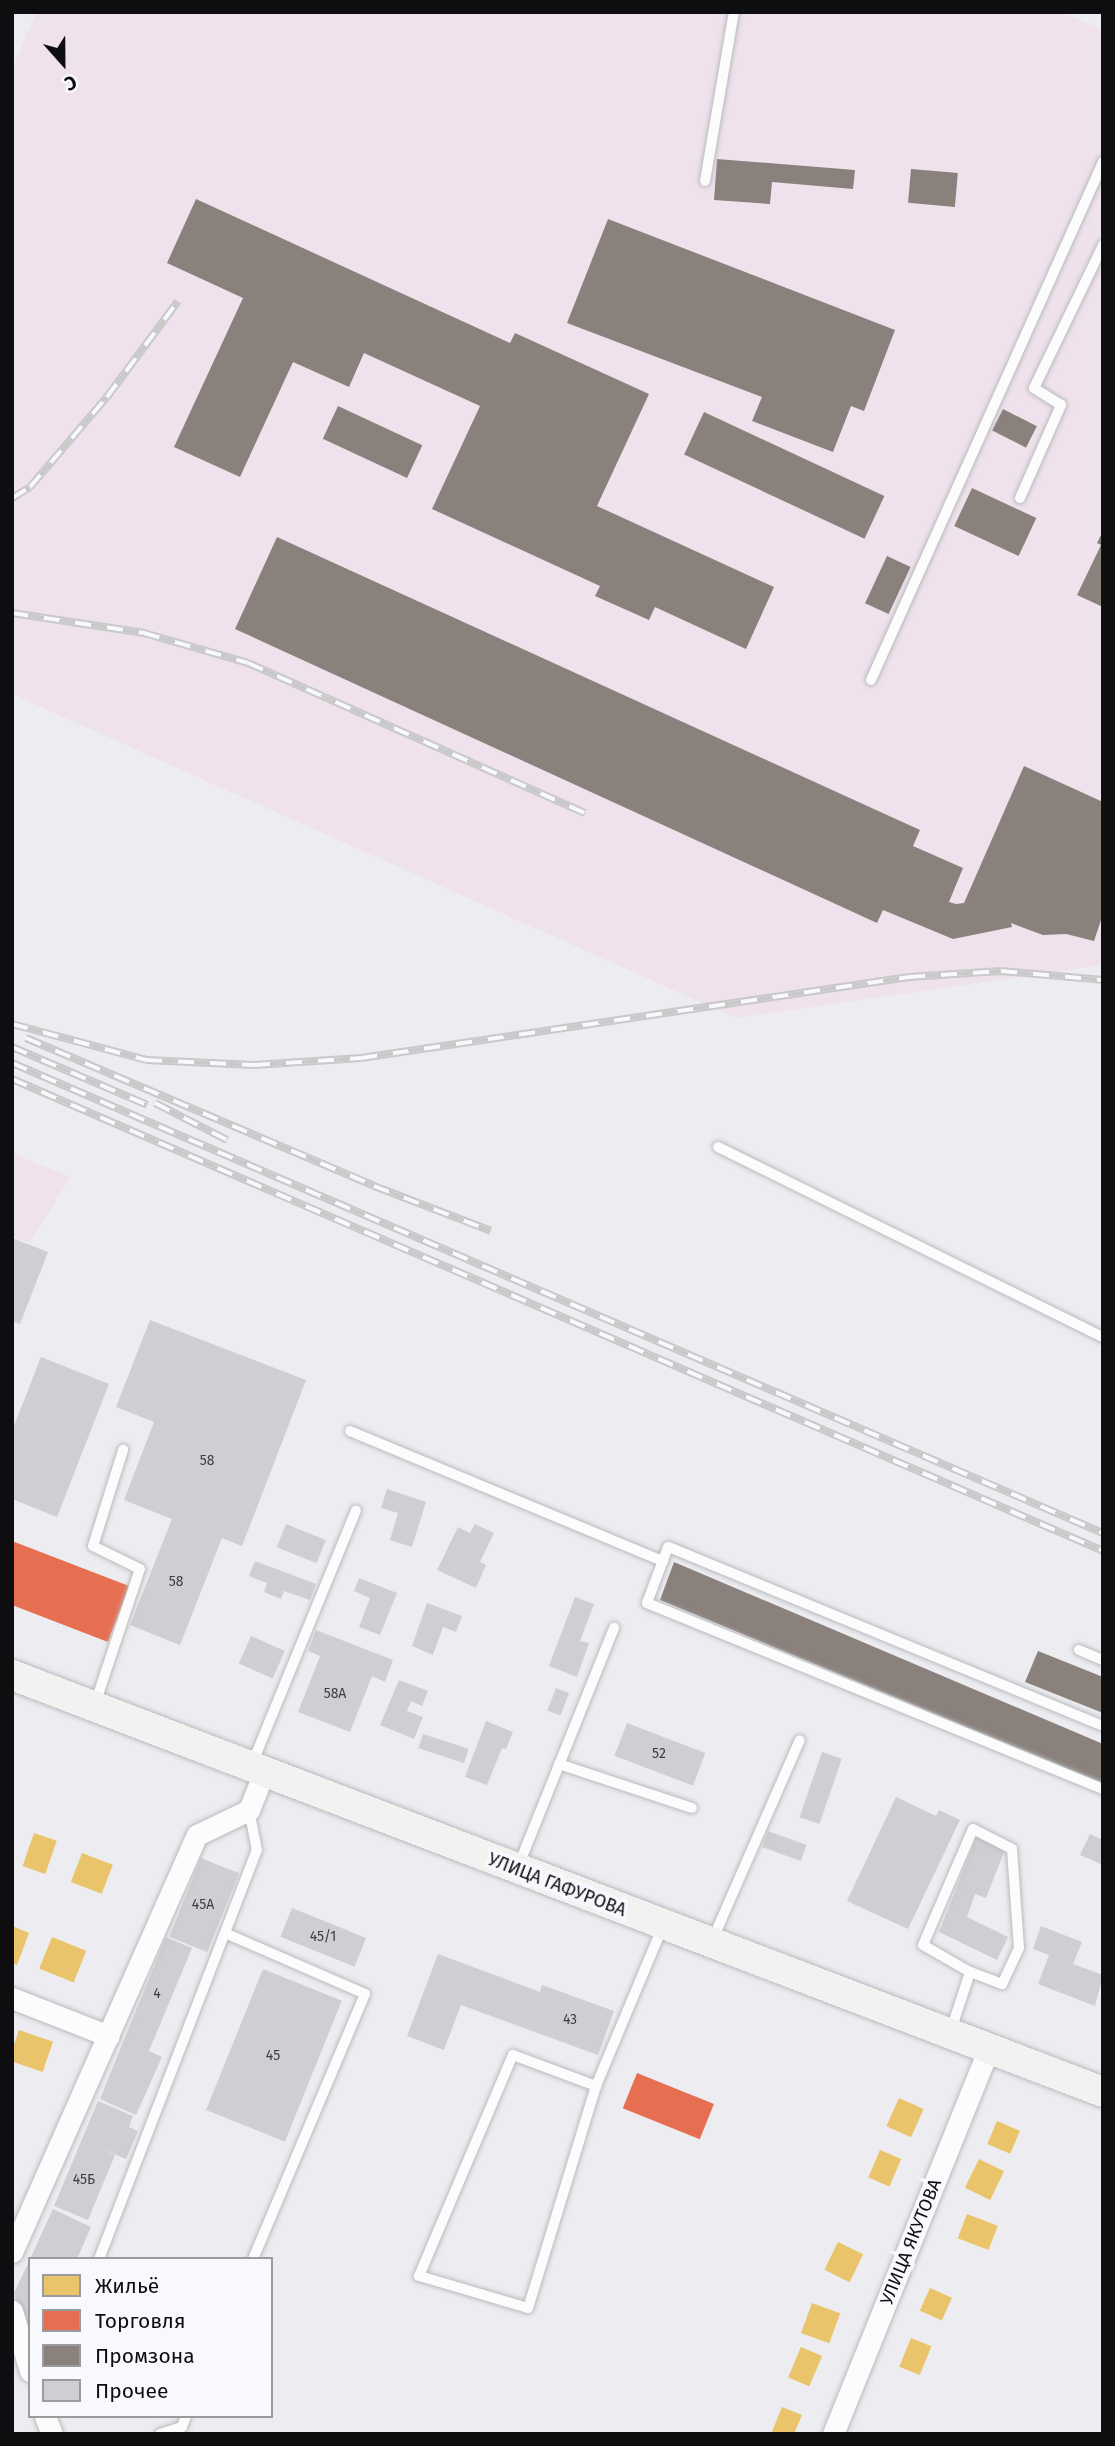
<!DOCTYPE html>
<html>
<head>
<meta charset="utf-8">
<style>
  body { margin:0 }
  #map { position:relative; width:1115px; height:2446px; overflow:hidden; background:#ececf1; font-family:"Fira Sans",sans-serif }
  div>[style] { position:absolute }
  .industrial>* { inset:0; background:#efe2ec }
  .homes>* { inset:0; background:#e9c46a; transform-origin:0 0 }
  .shops>* { inset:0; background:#e76f51; transform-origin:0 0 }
  .industry>* { inset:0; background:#8a817c; transform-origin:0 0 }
  .building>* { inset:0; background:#cecfd3; transform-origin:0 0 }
  .roads { filter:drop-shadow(0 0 2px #babbbf) drop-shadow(0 0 2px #babbbf) }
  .service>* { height:10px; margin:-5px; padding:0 5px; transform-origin:5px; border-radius:5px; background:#fcfcfd }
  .minor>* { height:21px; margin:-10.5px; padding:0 10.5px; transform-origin:10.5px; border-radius:10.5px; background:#fcfcfd }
  .secondary>* { height:30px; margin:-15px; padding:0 15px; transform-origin:15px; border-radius:15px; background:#f4f2f1 }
  .rail>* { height:8px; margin-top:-4px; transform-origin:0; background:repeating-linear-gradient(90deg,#f7f9fe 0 16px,#c9c9ca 0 32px); box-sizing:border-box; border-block:2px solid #c9c9ca }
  span { translate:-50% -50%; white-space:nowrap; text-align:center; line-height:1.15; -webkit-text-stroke:7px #f7f9fe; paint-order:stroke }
  .number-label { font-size:14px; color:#3e3e42 }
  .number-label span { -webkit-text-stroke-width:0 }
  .street-label { font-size:18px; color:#0e0e11 }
  .frame { position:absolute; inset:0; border:14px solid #0e0e11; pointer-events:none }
  .legend { position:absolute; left:28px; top:2257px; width:245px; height:161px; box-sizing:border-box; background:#f7f9fe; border:2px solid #9a9b9f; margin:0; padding:9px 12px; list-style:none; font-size:21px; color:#0e0e11 }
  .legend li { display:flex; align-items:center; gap:14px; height:35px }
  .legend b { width:35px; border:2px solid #9a9b9f }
  .north { position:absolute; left:28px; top:28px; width:70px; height:70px; -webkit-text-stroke:5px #f7f9fe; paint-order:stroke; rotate:159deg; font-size:19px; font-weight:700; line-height:28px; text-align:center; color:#0e0e11 }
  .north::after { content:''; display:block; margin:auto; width:24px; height:32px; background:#0e0e11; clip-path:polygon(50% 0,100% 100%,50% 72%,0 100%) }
</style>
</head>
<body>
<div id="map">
  <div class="industrial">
    <div style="clip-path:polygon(37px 12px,1060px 12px,1103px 29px,1103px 965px,736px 1018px,12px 694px,12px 69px)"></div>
    <div style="clip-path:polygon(12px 1153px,70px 1177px,30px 1243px,12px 1236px)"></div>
  </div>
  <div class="homes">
    <div style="left:34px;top:1833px;width:24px;height:35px;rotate:19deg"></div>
    <div style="left:82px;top:1853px;width:33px;height:31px;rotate:21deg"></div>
    <div style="clip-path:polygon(12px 1926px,29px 1933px,17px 1965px,12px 1963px)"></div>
    <div style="left:52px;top:1937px;width:37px;height:34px;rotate:22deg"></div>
    <div style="left:19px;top:2030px;width:36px;height:32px;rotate:19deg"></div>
    <div style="left:899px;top:2098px;width:27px;height:31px;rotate:24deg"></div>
    <div style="left:997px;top:2121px;width:25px;height:25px;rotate:23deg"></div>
    <div style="left:880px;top:2150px;width:23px;height:30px;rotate:23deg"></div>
    <div style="left:979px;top:2159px;width:28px;height:32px;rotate:26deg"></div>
    <div style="left:967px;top:2214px;width:33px;height:26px;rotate:21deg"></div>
    <div style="left:838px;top:2242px;width:28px;height:31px;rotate:26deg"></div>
    <div style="left:930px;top:2288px;width:24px;height:25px;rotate:24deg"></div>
    <div style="left:812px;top:2303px;width:30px;height:32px;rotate:20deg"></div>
    <div style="left:911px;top:2338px;width:22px;height:31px;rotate:22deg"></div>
    <div style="left:801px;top:2347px;width:23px;height:33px;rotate:23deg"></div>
    <div style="clip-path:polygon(782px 2407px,802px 2415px,794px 2434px,771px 2434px)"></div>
  </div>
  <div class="shops">
    <div style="clip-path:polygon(12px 1541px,129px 1586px,108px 1642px,12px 1605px)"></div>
    <div style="left:637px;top:2073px;width:83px;height:38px;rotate:22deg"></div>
  </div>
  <div class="industry">
    <div style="clip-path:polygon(717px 159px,855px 170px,853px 189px,772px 182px,770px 204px,714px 200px)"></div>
    <div style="left:911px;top:169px;width:47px;height:34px;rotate:5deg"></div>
    <div style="clip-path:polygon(196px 199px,510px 343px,515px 333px,649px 394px,597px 506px,774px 587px,746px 649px,655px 607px,649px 620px,595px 596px,600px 586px,432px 509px,480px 406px,364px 353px,349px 387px,293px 362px,240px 477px,174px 447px,243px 298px,167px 263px)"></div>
    <div style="clip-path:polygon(608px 219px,895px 330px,864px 411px,851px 406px,833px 452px,752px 421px,762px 397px,567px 323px)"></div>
    <div style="left:338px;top:406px;width:93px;height:36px;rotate:25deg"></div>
    <div style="left:1003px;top:409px;width:38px;height:24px;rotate:27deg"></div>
    <div style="left:704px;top:412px;width:199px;height:47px;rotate:25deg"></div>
    <div style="left:972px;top:488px;width:71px;height:42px;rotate:25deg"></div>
    <div style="clip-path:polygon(1103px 531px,1103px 607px,1077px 595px,1101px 545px,1097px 543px)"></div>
    <div style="clip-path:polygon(277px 537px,920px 830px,913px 846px,963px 868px,949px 902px,956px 904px,964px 903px,1024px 766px,1103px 802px,1103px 914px,1094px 941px,1066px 934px,1043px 935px,1011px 923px,1012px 927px,953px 939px,883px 910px,877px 923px,235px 629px)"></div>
    <div style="left:887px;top:556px;width:26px;height:52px;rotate:25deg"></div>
    <div style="clip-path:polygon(674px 1562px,1103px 1744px,1103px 1783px,660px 1600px)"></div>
    <div style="clip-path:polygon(1038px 1651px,1103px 1677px,1103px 1713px,1025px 1682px)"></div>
  </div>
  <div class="building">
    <div style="clip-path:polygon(12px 1238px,48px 1252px,20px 1324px,12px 1321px)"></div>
    <div style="clip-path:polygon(150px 1320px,306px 1380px,242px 1546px,222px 1538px,180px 1645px,130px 1625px,172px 1519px,124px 1500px,154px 1422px,116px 1407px)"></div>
    <div style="clip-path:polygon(41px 1357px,109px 1384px,57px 1517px,12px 1499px,12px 1431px)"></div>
    <div style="clip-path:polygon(387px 1489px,426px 1502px,412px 1547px,390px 1540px,398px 1513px,381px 1508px)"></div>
    <div style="left:286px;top:1524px;width:43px;height:25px;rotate:22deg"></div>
    <div style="clip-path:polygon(475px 1524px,494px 1533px,480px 1562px,486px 1565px,476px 1588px,437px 1570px,458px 1527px,470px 1533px)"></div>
    <div style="clip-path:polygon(255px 1561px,316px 1584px,310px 1600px,284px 1591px,281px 1599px,264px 1592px,267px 1583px,249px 1576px)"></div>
    <div style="clip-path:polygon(359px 1578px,397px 1593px,380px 1635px,359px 1627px,370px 1598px,354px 1591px)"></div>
    <div style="clip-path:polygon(575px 1597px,594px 1604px,580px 1641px,589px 1643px,577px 1677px,549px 1666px)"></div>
    <div style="clip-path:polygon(427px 1603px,462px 1616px,456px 1632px,443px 1627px,433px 1655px,412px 1646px)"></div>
    <div style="clip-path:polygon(316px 1630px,393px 1660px,385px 1682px,372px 1676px,350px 1732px,298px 1712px,320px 1656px,308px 1651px)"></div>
    <div style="left:251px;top:1636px;width:37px;height:30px;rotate:24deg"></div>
    <div style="clip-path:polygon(399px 1680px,428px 1691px,422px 1706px,411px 1701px,407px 1711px,423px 1717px,414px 1739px,380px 1725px)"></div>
    <div style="left:556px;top:1688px;width:14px;height:24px;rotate:21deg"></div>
    <div style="clip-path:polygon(486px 1721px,513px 1732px,506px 1749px,502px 1748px,487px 1785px,465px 1777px)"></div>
    <div style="left:627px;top:1723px;width:84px;height:35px;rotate:21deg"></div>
    <div style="left:423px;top:1734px;width:48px;height:15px;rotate:18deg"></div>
    <div style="left:822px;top:1752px;width:21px;height:69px;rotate:19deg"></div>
    <div style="clip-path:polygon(896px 1797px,936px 1816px,939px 1810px,960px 1820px,908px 1929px,847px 1901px)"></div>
    <div style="left:768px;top:1831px;width:41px;height:17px;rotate:20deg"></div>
    <div style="clip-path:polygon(1090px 1834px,1103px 1840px,1103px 1865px,1080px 1855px)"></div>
    <div style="clip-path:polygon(977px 1836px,1006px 1847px,986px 1898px,975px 1894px,967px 1917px,1008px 1937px,997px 1960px,939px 1932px)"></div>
    <div style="left:201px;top:1858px;width:41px;height:85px;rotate:22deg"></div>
    <div style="left:292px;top:1908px;width:80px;height:31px;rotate:22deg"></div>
    <div style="clip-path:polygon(1041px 1926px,1082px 1942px,1073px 1964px,1103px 1975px,1095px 2006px,1038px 1984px,1049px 1955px,1033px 1949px)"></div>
    <div style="clip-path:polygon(166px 1937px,192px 1948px,149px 2051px,162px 2057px,136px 2115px,100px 2099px)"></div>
    <div style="clip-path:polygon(438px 1954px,540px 1992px,542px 1985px,614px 2011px,598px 2055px,461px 2005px,444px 2050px,407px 2036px)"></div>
    <div style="left:263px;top:1969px;width:85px;height:152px;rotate:22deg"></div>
    <div style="clip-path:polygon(98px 2101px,133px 2116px,129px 2127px,138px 2131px,126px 2159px,95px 2146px,115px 2155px,88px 2220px,54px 2206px)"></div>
    <div style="clip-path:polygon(53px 2209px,91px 2227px,77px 2259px,30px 2259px)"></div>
    <div style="clip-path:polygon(30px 2259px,30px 2331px,26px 2335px,14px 2293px)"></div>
  </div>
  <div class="roads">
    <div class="service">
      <div style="left:705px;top:181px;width:171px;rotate:-80.3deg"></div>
      <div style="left:1020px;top:498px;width:102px;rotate:-66.2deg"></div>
      <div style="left:1061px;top:405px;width:32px;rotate:-148deg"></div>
      <div style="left:1034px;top:388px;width:159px;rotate:-64.2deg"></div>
      <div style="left:871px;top:680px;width:568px;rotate:-65.87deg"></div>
      <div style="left:718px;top:1147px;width:429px;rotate:26.3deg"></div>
      <div style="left:350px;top:1431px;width:339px;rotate:22.6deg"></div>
      <div style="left:1079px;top:1650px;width:26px;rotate:23deg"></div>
      <div style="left:95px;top:1704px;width:142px;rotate:-71.6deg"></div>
      <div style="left:140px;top:1569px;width:52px;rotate:-153.9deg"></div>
      <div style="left:93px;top:1546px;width:101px;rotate:-72.6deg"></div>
      <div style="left:1103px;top:1726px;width:470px;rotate:-157.6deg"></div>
      <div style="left:668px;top:1547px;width:60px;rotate:110.6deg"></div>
      <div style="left:647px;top:1603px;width:492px;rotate:22.2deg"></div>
      <div style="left:252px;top:1764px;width:274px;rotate:-67.7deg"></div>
      <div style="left:559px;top:1764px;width:140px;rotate:18.3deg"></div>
      <div style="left:518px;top:1867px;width:258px;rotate:-68.1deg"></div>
      <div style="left:225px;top:1933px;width:153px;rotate:23.5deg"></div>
      <div style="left:365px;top:1994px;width:288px;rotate:112.9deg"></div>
      <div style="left:712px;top:1941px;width:219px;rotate:-66.4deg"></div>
      <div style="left:950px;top:2033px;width:64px;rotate:-71.8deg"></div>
      <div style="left:970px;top:1972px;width:54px;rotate:-150.1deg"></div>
      <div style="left:923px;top:1945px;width:126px;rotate:-66.7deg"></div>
      <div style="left:973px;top:1829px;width:44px;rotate:27.1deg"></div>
      <div style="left:1012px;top:1849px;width:99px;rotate:86deg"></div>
      <div style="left:1019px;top:1948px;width:40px;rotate:115deg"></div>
      <div style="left:1002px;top:1984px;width:34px;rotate:-159deg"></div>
      <div style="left:596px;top:2086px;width:232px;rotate:107deg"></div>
      <div style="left:528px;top:2308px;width:114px;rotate:-163.6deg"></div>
      <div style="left:419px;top:2276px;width:240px;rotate:-67deg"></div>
      <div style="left:513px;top:2055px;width:89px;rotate:20.5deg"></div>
      <div style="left:596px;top:2086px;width:173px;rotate:-67.3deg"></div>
      <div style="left:99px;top:2259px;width:438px;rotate:-68.9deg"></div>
      <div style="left:257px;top:1850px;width:41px;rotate:-101.3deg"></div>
      <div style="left:160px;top:2434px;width:23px;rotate:-18deg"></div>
      <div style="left:182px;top:2427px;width:12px;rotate:-70deg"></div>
    </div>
    <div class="minor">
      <div style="left:12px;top:1998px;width:104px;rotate:21.4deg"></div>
      <div style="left:12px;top:2252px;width:456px;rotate:-66.1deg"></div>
      <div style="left:197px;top:1835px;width:58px;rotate:-25.7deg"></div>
      <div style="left:249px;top:1810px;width:41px;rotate:-68.5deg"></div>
      <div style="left:12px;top:2311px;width:63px;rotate:73.3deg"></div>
      <div style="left:45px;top:2416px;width:19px;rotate:69deg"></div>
      <div style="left:833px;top:2434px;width:413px;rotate:-68deg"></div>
    </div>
    <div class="secondary">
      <div style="left:12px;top:1675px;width:1168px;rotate:20.92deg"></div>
    </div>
  </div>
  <div class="rail">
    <div style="left:12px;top:498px;width:21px;rotate:-31deg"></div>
    <div style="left:30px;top:487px;width:118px;rotate:-49.5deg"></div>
    <div style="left:107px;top:397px;width:119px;rotate:-53.5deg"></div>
    <div style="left:12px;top:613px;width:134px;rotate:8.6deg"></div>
    <div style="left:144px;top:633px;width:108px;rotate:16.1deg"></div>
    <div style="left:248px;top:663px;width:369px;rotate:24deg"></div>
    <div style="left:12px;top:1024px;width:139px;rotate:15deg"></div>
    <div style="left:146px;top:1060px;width:108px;rotate:2.7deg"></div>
    <div style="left:254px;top:1065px;width:107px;rotate:-3.7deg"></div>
    <div style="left:361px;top:1058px;width:554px;rotate:-8.41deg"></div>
    <div style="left:909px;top:977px;width:92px;rotate:-3.7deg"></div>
    <div style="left:1001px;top:971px;width:102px;rotate:5deg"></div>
    <div style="left:26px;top:1038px;width:378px;rotate:23deg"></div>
    <div style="left:374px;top:1186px;width:125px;rotate:21deg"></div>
    <div style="left:12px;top:1047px;width:147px;rotate:23.2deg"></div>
    <div style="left:12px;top:1063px;width:1188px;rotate:23.31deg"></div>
    <div style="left:12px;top:1079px;width:1189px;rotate:23.39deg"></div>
    <div style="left:155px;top:1103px;width:81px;rotate:27.2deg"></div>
  </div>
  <div class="number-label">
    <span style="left:207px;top:1461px">58</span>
    <span style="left:176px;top:1582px">58</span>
    <span style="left:335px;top:1694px">58А</span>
    <span style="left:659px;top:1754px">52</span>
    <span style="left:203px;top:1905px">45А</span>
    <span style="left:323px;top:1937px">45/1</span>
    <span style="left:157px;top:1994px">4</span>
    <span style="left:570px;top:2020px">43</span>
    <span style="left:273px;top:2056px">45</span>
    <span style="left:84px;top:2180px">45Б</span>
  </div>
  <div class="street-label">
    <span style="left:557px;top:1885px;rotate:21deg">УЛИЦА ГАФУРОВА</span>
    <span style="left:911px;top:2242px;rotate:-68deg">УЛИЦА ЯКУТОВА</span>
  </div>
  <div class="frame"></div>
  <ul class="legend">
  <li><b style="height:19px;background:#e9c46a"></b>Жильё</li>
  <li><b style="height:19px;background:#e76f51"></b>Торговля</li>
  <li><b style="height:19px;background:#8a817c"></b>Промзона</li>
  <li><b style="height:19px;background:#cecfd3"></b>Прочее</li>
  </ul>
  <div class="north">С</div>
</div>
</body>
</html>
